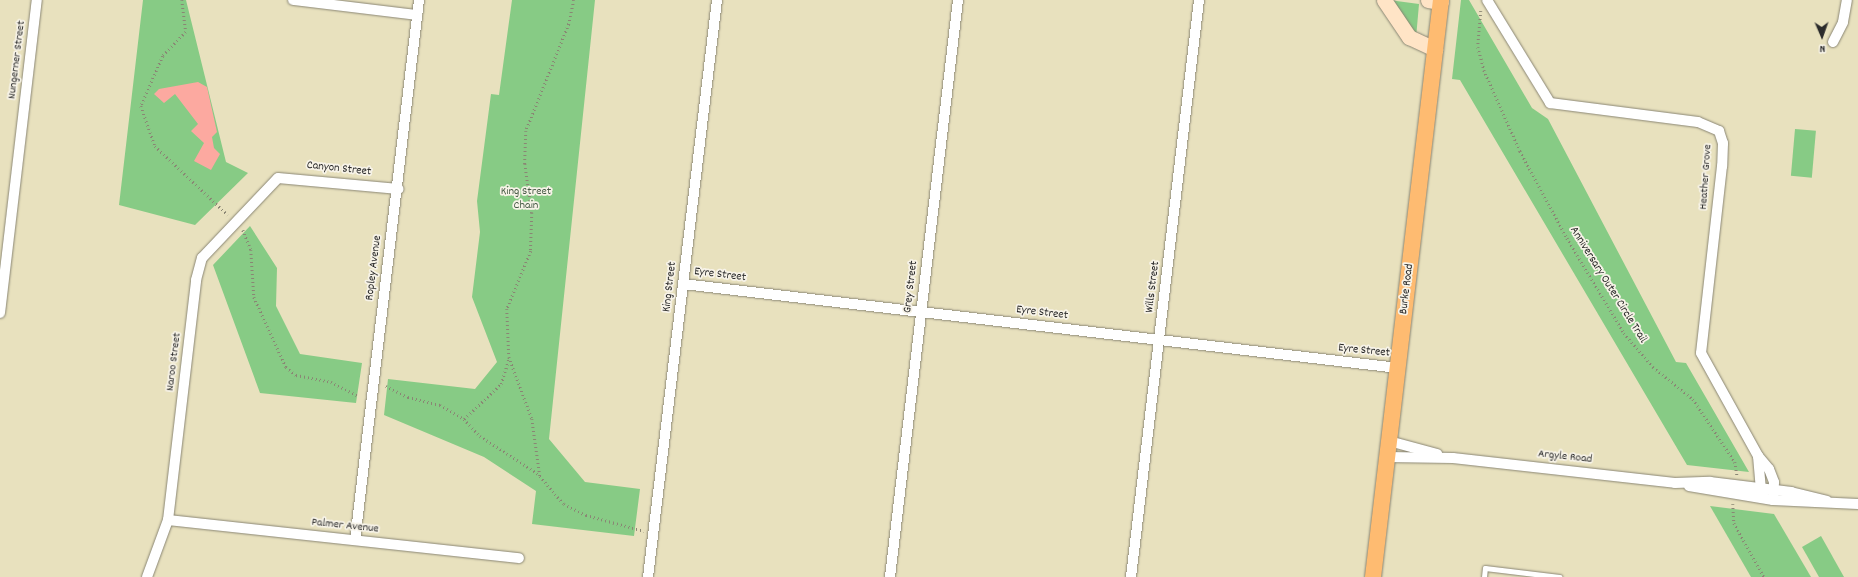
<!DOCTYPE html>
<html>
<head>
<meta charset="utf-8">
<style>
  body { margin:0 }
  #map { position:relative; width:1858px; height:577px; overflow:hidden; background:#e8e1be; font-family:Dekko,sans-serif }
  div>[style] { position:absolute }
  .green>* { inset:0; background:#87cb85; transform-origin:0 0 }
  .building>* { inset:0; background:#fca9a0 }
  .path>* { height:2.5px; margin-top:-1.25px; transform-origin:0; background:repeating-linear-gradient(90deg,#8a8674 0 1px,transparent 0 4px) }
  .roads { filter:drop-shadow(0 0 1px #8a8674) drop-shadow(0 0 1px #8a8674) }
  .lane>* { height:5px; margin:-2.5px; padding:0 2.5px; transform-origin:2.5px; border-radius:2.5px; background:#fff }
  .street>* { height:10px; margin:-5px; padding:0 5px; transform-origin:5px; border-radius:5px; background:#fff }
  .secondary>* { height:15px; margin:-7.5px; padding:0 7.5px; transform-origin:7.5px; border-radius:7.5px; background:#ffe4c6 }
  .primary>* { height:16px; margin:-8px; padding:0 8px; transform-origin:8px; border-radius:8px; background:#febb71 }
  span { translate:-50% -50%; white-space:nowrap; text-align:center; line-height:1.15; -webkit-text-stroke:3.5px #f7f3e8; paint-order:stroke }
  .street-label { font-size:12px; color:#2b2b2b }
  .park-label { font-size:12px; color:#475b46 }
  .north { position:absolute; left:1802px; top:16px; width:40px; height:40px; -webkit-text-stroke:3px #f7f3e8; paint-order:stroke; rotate:178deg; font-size:11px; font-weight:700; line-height:16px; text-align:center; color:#2b2b2b }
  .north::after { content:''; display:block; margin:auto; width:14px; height:18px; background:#2b2b2b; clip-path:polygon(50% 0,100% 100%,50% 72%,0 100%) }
</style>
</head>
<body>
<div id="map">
  <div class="green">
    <div style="clip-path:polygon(143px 0,186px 0,226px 162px,248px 173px,195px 225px,119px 205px)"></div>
    <div style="clip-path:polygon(512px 0,595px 0,549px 439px,585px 482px,640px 489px,634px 536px,532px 524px,536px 491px,484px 457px,384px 415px,388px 379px,475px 389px,497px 362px,472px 297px,480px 232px,477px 201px,491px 94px,499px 95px)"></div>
    <div style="clip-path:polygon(1389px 0,1419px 4px,1416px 38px)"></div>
    <div style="clip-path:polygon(1461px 0,1469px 0,1532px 108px,1548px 119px,1676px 362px,1686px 363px,1749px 472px,1687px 465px,1460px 80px,1452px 79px)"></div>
    <div style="left:1795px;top:129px;width:21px;height:47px;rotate:5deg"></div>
    <div style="clip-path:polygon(250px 226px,277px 268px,276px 306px,300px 354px,362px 363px,356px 403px,260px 393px,213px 265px)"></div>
    <div style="clip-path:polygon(1710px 506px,1774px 514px,1811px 577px,1751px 577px)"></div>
    <div style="clip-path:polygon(1821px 536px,1844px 577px,1819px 577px,1802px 547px)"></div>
  </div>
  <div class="building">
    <div style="clip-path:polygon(198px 82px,207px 87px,217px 132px,212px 137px,214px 148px,220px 154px,211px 170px,194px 161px,204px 143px,191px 131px,198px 124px,175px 94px,164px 103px,154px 94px,159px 89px)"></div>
  </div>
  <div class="path">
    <div style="left:182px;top:0;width:32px;rotate:83deg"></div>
    <div style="left:186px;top:32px;width:33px;rotate:134deg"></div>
    <div style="left:163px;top:56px;width:55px;rotate:113.7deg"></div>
    <div style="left:141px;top:106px;width:42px;rotate:70.7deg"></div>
    <div style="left:155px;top:146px;width:100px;rotate:43.4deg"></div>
    <div style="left:574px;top:0;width:25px;rotate:102deg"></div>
    <div style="left:569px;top:24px;width:115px;rotate:111.9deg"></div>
    <div style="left:526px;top:131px;width:33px;rotate:92deg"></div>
    <div style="left:525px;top:164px;width:49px;rotate:81.9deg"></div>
    <div style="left:532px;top:213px;width:38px;rotate:92deg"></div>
    <div style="left:531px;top:251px;width:63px;rotate:112.5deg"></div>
    <div style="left:507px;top:309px;width:48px;rotate:87.6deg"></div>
    <div style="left:509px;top:357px;width:66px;rotate:69.6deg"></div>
    <div style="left:532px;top:419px;width:58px;rotate:82deg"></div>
    <div style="left:540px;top:476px;width:23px;rotate:50deg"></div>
    <div style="left:555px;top:494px;width:13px;rotate:48deg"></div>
    <div style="left:564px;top:504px;width:25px;rotate:27deg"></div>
    <div style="left:586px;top:515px;width:60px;rotate:15.4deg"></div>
    <div style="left:1481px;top:11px;width:36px;rotate:95deg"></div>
    <div style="left:1478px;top:47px;width:24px;rotate:75deg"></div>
    <div style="left:1484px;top:70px;width:89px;rotate:66deg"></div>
    <div style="left:1520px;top:151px;width:99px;rotate:61.6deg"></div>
    <div style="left:1567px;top:238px;width:111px;rotate:59deg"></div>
    <div style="left:1624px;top:333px;width:45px;rotate:49.5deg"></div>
    <div style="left:1653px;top:367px;width:51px;rotate:38.7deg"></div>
    <div style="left:1693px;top:399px;width:76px;rotate:56.3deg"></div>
    <div style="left:1735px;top:462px;width:13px;rotate:81deg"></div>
    <div style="left:243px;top:230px;width:22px;rotate:68deg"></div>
    <div style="left:251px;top:250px;width:47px;rotate:86.3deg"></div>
    <div style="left:254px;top:297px;width:77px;rotate:65.4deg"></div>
    <div style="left:286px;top:367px;width:13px;rotate:39deg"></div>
    <div style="left:296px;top:375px;width:36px;rotate:11deg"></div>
    <div style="left:331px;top:382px;width:30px;rotate:27deg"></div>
    <div style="left:386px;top:386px;width:25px;rotate:27deg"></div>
    <div style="left:408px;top:397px;width:33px;rotate:14deg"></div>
    <div style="left:440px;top:405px;width:28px;rotate:30deg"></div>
    <div style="left:464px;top:419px;width:51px;rotate:-43.4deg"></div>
    <div style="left:501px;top:384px;width:27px;rotate:-73deg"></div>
    <div style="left:464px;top:419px;width:23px;rotate:47deg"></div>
    <div style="left:480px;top:436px;width:72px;rotate:33deg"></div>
    <div style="left:1733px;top:504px;width:19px;rotate:87deg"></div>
    <div style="left:1734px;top:523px;width:62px;rotate:60.9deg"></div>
  </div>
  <div class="roads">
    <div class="lane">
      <div style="left:1484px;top:577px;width:9px;rotate:-84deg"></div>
      <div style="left:1485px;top:568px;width:75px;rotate:6.9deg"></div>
    </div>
    <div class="street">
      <div style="left:293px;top:0;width:125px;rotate:6.9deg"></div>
      <div style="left:1487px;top:0;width:121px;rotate:58.5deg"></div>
      <div style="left:1550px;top:103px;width:149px;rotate:7.3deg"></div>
      <div style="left:1698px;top:122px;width:23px;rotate:23deg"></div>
      <div style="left:1719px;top:131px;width:13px;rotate:72deg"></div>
      <div style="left:1723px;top:143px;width:23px;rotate:92deg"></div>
      <div style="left:1722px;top:166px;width:188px;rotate:96.4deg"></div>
      <div style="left:1701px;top:353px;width:118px;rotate:61deg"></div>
      <div style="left:1758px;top:456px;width:17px;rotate:50deg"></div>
      <div style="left:1769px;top:469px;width:14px;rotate:69deg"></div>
      <div style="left:1774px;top:482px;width:18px;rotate:93deg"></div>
      <div style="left:1833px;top:42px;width:22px;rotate:-63deg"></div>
      <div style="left:1843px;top:22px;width:22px;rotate:-80deg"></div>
      <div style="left:683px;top:284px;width:720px;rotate:6.7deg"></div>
      <div style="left:0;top:313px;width:315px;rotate:-83.3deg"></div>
      <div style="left:1389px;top:441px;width:50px;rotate:15.2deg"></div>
      <div style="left:1758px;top:456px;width:37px;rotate:85deg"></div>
      <div style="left:1387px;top:457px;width:66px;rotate:0.9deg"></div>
      <div style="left:1453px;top:458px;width:223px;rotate:6.4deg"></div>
      <div style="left:1675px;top:483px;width:35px;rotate:-2deg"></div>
      <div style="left:1710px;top:482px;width:82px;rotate:7deg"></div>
      <div style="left:1791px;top:492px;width:37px;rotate:14deg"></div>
      <div style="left:1689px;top:486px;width:85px;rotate:9.5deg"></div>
      <div style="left:1773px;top:500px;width:85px;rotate:2.7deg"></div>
      <div style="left:168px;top:520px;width:353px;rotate:6.2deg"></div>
      <div style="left:355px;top:540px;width:544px;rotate:-83.24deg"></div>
      <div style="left:147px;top:577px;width:61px;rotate:-69.8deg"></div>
      <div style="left:168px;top:520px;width:242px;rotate:-83.3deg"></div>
      <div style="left:196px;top:280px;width:23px;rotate:-75deg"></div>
      <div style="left:202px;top:258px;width:110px;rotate:-46.5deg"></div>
      <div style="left:278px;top:178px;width:121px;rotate:5.2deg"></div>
      <div style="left:648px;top:577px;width:581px;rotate:-83.18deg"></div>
      <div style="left:890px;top:577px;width:581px;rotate:-83.28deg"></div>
      <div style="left:1131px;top:577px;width:581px;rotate:-83.28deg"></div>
    </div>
    <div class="secondary">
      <div style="left:1384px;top:0;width:45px;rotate:56deg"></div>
      <div style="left:1409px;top:37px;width:29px;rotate:25deg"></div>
      <div style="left:1428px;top:0;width:13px;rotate:9deg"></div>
    </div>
    <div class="primary">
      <div style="left:1373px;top:577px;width:581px;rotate:-83.28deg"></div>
    </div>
  </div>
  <div class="street-label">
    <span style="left:17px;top:60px;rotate:-83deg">Nungerner Street</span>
    <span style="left:339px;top:169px;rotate:6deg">Canyon Street</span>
    <span style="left:1706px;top:177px;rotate:-86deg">Heather Grove</span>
    <span style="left:374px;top:268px;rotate:-83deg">Ropley Avenue</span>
    <span style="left:720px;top:275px;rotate:7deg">Eyre Street</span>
    <span style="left:1608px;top:285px;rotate:58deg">Anniversary Outer Circle Trail</span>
    <span style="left:670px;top:287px;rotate:-83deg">King Street</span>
    <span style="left:911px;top:287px;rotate:-83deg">Grey Street</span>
    <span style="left:1153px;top:287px;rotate:-83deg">Wills Street</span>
    <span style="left:1407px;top:289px;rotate:-83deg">Burke Road</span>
    <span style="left:1042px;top:313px;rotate:7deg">Eyre Street</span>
    <span style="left:1364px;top:351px;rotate:6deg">Eyre Street</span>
    <span style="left:174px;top:362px;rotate:-83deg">Naroo Street</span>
    <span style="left:1565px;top:457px;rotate:6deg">Argyle Road</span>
    <span style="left:345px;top:526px;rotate:6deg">Palmer Avenue</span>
  </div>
  <div class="park-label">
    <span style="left:526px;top:199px">King Street<br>Chain</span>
  </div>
  <div class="north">N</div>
</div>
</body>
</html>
